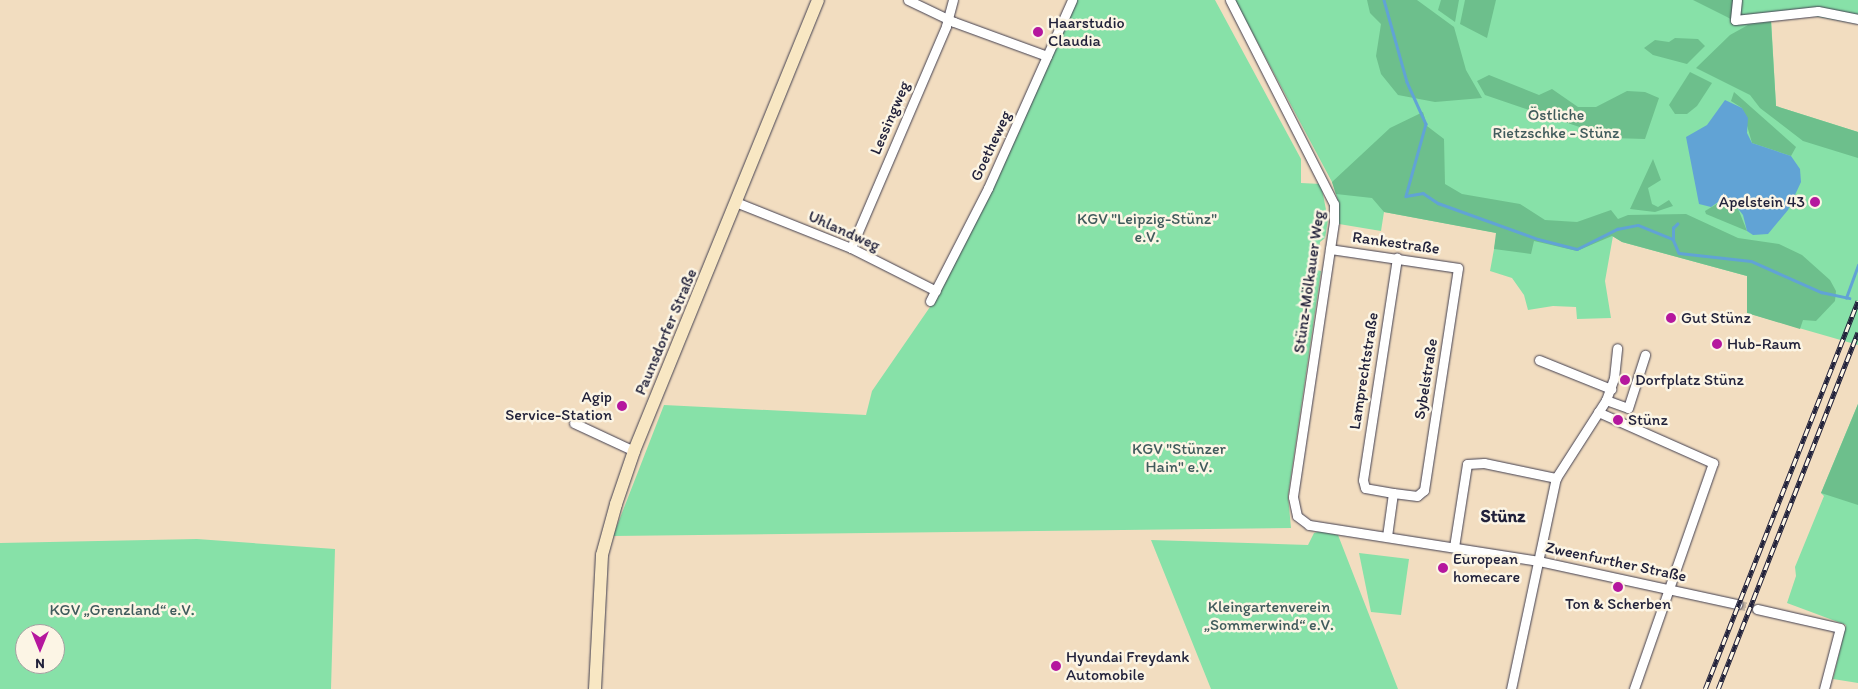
<!DOCTYPE html>
<html>
<head>
<meta charset="utf-8">
<style>
  body { margin:0 }
  #map { position:relative; width:1858px; height:689px; overflow:hidden; background:#f2ddc0; font-family:Itim,sans-serif }
  div>[style] { position:absolute }
  .green>* { inset:0; background:#87e1a8 }
  .forest>* { inset:0; background:#6dbf8c }
  .water>* { inset:0; background:#61a3d5 }
  .stream>* { height:2.5px; margin:-1.25px; padding:0 1.25px; transform-origin:1.25px; border-radius:1.25px; background:#61a3d5 }
  .street-tunnel>* { height:9px; margin-top:-4.5px; transform-origin:0; background:repeating-linear-gradient(90deg,#c8b8a5 0 9px,transparent 0 13.5px) }
  .roads { filter:drop-shadow(0 0 1px #413e4f) drop-shadow(0 0 1px #413e4f) }
  .street>* { height:9px; margin:-4.5px; padding:0 4.5px; transform-origin:4.5px; border-radius:4.5px; background:#fff }
  .secondary>* { height:12px; margin:-6px; padding:0 6px; transform-origin:6px; border-radius:6px; background:#f8e7c3 }
  .rail>* { height:4.5px; margin-top:-2.25px; transform-origin:0; background:repeating-linear-gradient(90deg,#fcf5e5 0 8px,#22223b 0 16px); box-sizing:border-box; border-block:1px solid #22223b }
  .dots>* { width:14px; height:14px; translate:-50% -50%; box-sizing:border-box; border:2px solid #fcf5e5; border-radius:50% }
  span { translate:-50% -50%; white-space:nowrap; text-align:center; line-height:1.15; -webkit-text-stroke:5px #fcf5e5; paint-order:stroke }
  .poi-label { font-size:16px; color:#22223b }
  .left { translate:0 -50%; text-align:left }
  .right { translate:-100% -50%; text-align:right }
  .park-label { font-size:16px; color:#405b5c }
  .street-label { font-size:16px; color:#22223b }
  .neighbourhood-label { font-size:18px; color:#22223b; font-weight:700 }
  .north { position:absolute; left:15px; top:624px; width:50px; height:50px; box-sizing:border-box; background:#fcf5e5; border:1px solid #a5a1a1; border-radius:50%; rotate:180deg; font-size:14px; font-weight:700; line-height:20px; text-align:center; color:#22223b }
  .north::after { content:''; display:block; margin:auto; width:18px; height:22px; background:#b5179e; clip-path:polygon(50% 0,100% 100%,50% 72%,0 100%) }
</style>
</head>
<body>
<div id="map">
  <div class="green">
    <div style="clip-path:polygon(1075px 0,1215px 0,1301px 159px,1301px 183px,1321px 184px,1328px 220px,1325px 238px,1320px 242px,1316px 270px,1321px 271px,1288px 496px,1291px 528px,613px 536px,664px 405px,866px 415px,872px 391px,941px 291px,1014px 136px,1017px 136px)"></div>
    <div style="clip-path:polygon(1235px 0,1858px 0,1858px 24px,1808px 15px,1771px 18px,1776px 106px,1858px 132px,1858px 345px,1747px 313px,1747px 276px,1622px 242px,1613px 236px,1605px 281px,1611px 318px,1577px 319px,1576px 307px,1553px 306px,1528px 310px,1524px 295px,1512px 278px,1490px 271px,1497px 233px,1384px 212px,1381px 231px,1339px 224px,1339px 204px,1332px 182px)"></div>
    <div style="clip-path:polygon(1858px 404px,1858px 683px,1833px 679px,1846px 625px,1787px 603px,1796px 576px,1795px 567px,1824px 496px,1821px 493px)"></div>
    <div style="clip-path:polygon(1321px 531px,1338px 535px,1398px 689px,1211px 689px,1151px 540px,1308px 545px,1314px 533px)"></div>
    <div style="clip-path:polygon(evenodd,197px 539px,335px 549px,331px 689px,0 689px,0 543px,197px 539px,25px 634px,55px 634px,55px 664px,25px 664px,25px 634px)"></div>
    <div style="clip-path:polygon(1359px 553px,1409px 559px,1401px 615px,1371px 612px)"></div>
  </div>
  <div class="forest">
    <div style="clip-path:polygon(1367px 0,1417px 0,1454px 27px,1466px 70px,1482px 98px,1435px 102px,1398px 95px,1381px 74px,1376px 56px,1381px 24px,1370px 13px)"></div>
    <div style="clip-path:polygon(1441px 0,1459px 0,1455px 22px,1438px 10px)"></div>
    <div style="clip-path:polygon(1465px 0,1496px 0,1487px 38px,1460px 24px)"></div>
    <div style="clip-path:polygon(1693px 0,1735px 0,1734px 21px,1727px 17px)"></div>
    <div style="clip-path:polygon(1771px 22px,1776px 106px,1858px 132px,1858px 158px,1803px 141px,1760px 108px,1750px 95px,1696px 68px,1730px 35px,1748px 25px)"></div>
    <div style="clip-path:polygon(1675px 38px,1698px 39px,1705px 46px,1687px 64px,1653px 55px,1644px 48px,1655px 40px,1669px 42px)"></div>
    <div style="clip-path:polygon(1690px 72px,1712px 83px,1697px 106px,1687px 114px,1675px 114px,1669px 105px)"></div>
    <div style="clip-path:polygon(1489px 75px,1539px 95px,1552px 89px,1578px 107px,1596px 107px,1627px 91px,1645px 92px,1659px 98px,1645px 139px,1612px 138px,1485px 95px,1477px 81px)"></div>
    <div style="clip-path:polygon(1734px 92px,1796px 147px,1791px 156px,1752px 143px,1742px 108px,1731px 101px)"></div>
    <div style="clip-path:polygon(1423px 112px,1427px 126px,1444px 139px,1445px 184px,1462px 194px,1520px 204px,1545px 220px,1577px 222px,1611px 210px,1618px 219px,1628px 215px,1686px 214px,1738px 238px,1779px 244px,1802px 255px,1830px 280px,1836px 291px,1835px 301px,1816px 321px,1803px 320px,1800px 329px,1747px 313px,1747px 276px,1622px 242px,1612px 236px,1577px 251px,1534px 241px,1531px 254px,1494px 249px,1496px 233px,1384px 212px,1372px 198px,1336px 194px,1332px 182px,1390px 128px)"></div>
    <div style="clip-path:polygon(1653px 159px,1661px 180px,1648px 188px,1652px 204px,1658px 207px,1669px 200px,1673px 206px,1655px 212px,1630px 209px)"></div>
    <div style="clip-path:polygon(1725px 199px,1737px 206px,1747px 231px,1706px 214px,1705px 211px)"></div>
    <div style="clip-path:polygon(1858px 404px,1858px 505px,1821px 493px)"></div>
  </div>
  <div class="water">
    <div style="clip-path:polygon(1725px 100px,1742px 108px,1748px 118px,1747px 133px,1752px 143px,1791px 156px,1800px 169px,1801px 182px,1788px 210px,1768px 234px,1753px 235px,1747px 231px,1743px 215px,1732px 201px,1721px 200px,1711px 207px,1699px 204px,1686px 137px,1707px 125px)"></div>
  </div>
  <div class="stream">
    <div style="left:1384px;top:0;width:85px;rotate:74.3deg"></div>
    <div style="left:1407px;top:82px;width:46px;rotate:65.7deg"></div>
    <div style="left:1426px;top:124px;width:75px;rotate:105.5deg"></div>
    <div style="left:1406px;top:196px;width:17px;rotate:-10deg"></div>
    <div style="left:1423px;top:193px;width:18px;rotate:34deg"></div>
    <div style="left:1438px;top:203px;width:106px;rotate:19.8deg"></div>
    <div style="left:1538px;top:239px;width:40px;rotate:14.4deg"></div>
    <div style="left:1577px;top:249px;width:45px;rotate:-26.6deg"></div>
    <div style="left:1617px;top:229px;width:21px;rotate:-11deg"></div>
    <div style="left:1638px;top:225px;width:38px;rotate:22deg"></div>
    <div style="left:1673px;top:239px;width:15px;rotate:67deg"></div>
    <div style="left:1679px;top:253px;width:72px;rotate:6.3deg"></div>
    <div style="left:1751px;top:261px;width:77px;rotate:23.9deg"></div>
    <div style="left:1821px;top:292px;width:29px;rotate:12deg"></div>
    <div style="left:1673px;top:239px;width:11px;rotate:-90deg"></div>
    <div style="left:1673px;top:228px;width:6px;rotate:-45deg"></div>
    <div style="left:1846px;top:298px;width:35px;rotate:-70deg"></div>
  </div>
  <div class="street-tunnel">
    <div style="left:1737px;top:604px;width:21px;rotate:14deg"></div>
  </div>
  <div class="roads">
    <div class="street">
      <div style="left:908px;top:0;width:51px;rotate:25.6deg"></div>
      <div style="left:954px;top:22px;width:99px;rotate:20.1deg"></div>
      <div style="left:1230px;top:0;width:229px;rotate:63deg"></div>
      <div style="left:1334px;top:204px;width:18px;rotate:90deg"></div>
      <div style="left:1334px;top:222px;width:278px;rotate:98.5deg"></div>
      <div style="left:1293px;top:497px;width:19px;rotate:78deg"></div>
      <div style="left:1297px;top:516px;width:15px;rotate:37deg"></div>
      <div style="left:1309px;top:525px;width:233px;rotate:8.9deg"></div>
      <div style="left:1539px;top:561px;width:203px;rotate:12.3deg"></div>
      <div style="left:1737px;top:0;width:20px;rotate:96deg"></div>
      <div style="left:1735px;top:20px;width:83px;rotate:-6.2deg"></div>
      <div style="left:1818px;top:11px;width:41px;rotate:11.3deg"></div>
      <div style="left:738px;top:203px;width:122px;rotate:21.7deg"></div>
      <div style="left:851px;top:248px;width:95px;rotate:26.8deg"></div>
      <div style="left:851px;top:248px;width:241px;rotate:-66.8deg"></div>
      <div style="left:946px;top:26px;width:27px;rotate:-75deg"></div>
      <div style="left:1330px;top:249px;width:129px;rotate:8.4deg"></div>
      <div style="left:1458px;top:268px;width:225px;rotate:98.7deg"></div>
      <div style="left:1424px;top:490px;width:9px;rotate:139deg"></div>
      <div style="left:1417px;top:496px;width:24px;rotate:-173deg"></div>
      <div style="left:1393px;top:493px;width:43px;rotate:97.9deg"></div>
      <div style="left:930px;top:301px;width:127px;rotate:-62.8deg"></div>
      <div style="left:988px;top:188px;width:206px;rotate:-65.9deg"></div>
      <div style="left:1539px;top:360px;width:78px;rotate:21.9deg"></div>
      <div style="left:1606px;top:400px;width:23px;rotate:20deg"></div>
      <div style="left:1628px;top:408px;width:56px;rotate:-72.2deg"></div>
      <div style="left:1598px;top:412px;width:126px;rotate:23.9deg"></div>
      <div style="left:1713px;top:463px;width:239px;rotate:109.3deg"></div>
      <div style="left:574px;top:423px;width:66px;rotate:25deg"></div>
      <div style="left:1393px;top:493px;width:28px;rotate:-170deg"></div>
      <div style="left:1365px;top:488px;width:8px;rotate:-104deg"></div>
      <div style="left:1363px;top:480px;width:225px;rotate:-81.3deg"></div>
      <div style="left:1454px;top:547px;width:84px;rotate:-81.1deg"></div>
      <div style="left:1467px;top:464px;width:17px;rotate:-3deg"></div>
      <div style="left:1484px;top:463px;width:74px;rotate:11.8deg"></div>
      <div style="left:1757px;top:609px;width:85px;rotate:12.9deg"></div>
      <div style="left:1840px;top:628px;width:63px;rotate:104.7deg"></div>
      <div style="left:1511px;top:689px;width:216px;rotate:-78deg"></div>
      <div style="left:1556px;top:478px;width:93px;rotate:-57.3deg"></div>
      <div style="left:1606px;top:400px;width:23px;rotate:-70deg"></div>
      <div style="left:1614px;top:378px;width:30px;rotate:-84deg"></div>
    </div>
    <div class="secondary">
      <div style="left:595px;top:689px;width:134px;rotate:-87deg"></div>
      <div style="left:602px;top:555px;width:53px;rotate:-74.6deg"></div>
      <div style="left:616px;top:504px;width:56px;rotate:-71.2deg"></div>
      <div style="left:634px;top:451px;width:487px;rotate:-67.8deg"></div>
    </div>
  </div>
  <div class="rail">
    <div style="left:1705px;top:689px;width:417px;rotate:-68.5deg"></div>
    <div style="left:1718px;top:689px;width:383px;rotate:-68.6deg"></div>
  </div>
  <div class="dots">
    <div style="left:1038px;top:32px;background:#b5179e"></div>
    <div style="left:1815px;top:202px;background:#b5179e"></div>
    <div style="left:1671px;top:318px;background:#b5179e"></div>
    <div style="left:1717px;top:344px;background:#b5179e"></div>
    <div style="left:1625px;top:380px;background:#b5179e"></div>
    <div style="left:622px;top:406px;background:#b5179e"></div>
    <div style="left:1618px;top:420px;background:#b5179e"></div>
    <div style="left:1443px;top:568px;background:#b5179e"></div>
    <div style="left:1618px;top:587px;background:#b5179e"></div>
    <div style="left:1056px;top:666px;background:#b5179e"></div>
  </div>
  <div class="poi-label">
    <span class="left" style="left:1048px;top:32px">Haarstudio<br>Claudia</span>
    <span class="right" style="left:1805px;top:202px">Apelstein 43</span>
    <span class="left" style="left:1681px;top:318px">Gut Stünz</span>
    <span class="left" style="left:1727px;top:344px">Hub-Raum</span>
    <span class="left" style="left:1635px;top:380px">Dorfplatz Stünz</span>
    <span class="right" style="left:612px;top:406px">Agip<br>Service-Station</span>
    <span class="left" style="left:1628px;top:420px">Stünz</span>
    <span class="left" style="left:1453px;top:568px">European<br>homecare</span>
    <span style="left:1618px;top:604px">Ton &amp; Scherben</span>
    <span class="left" style="left:1066px;top:666px">Hyundai Freydank<br>Automobile</span>
  </div>
  <div class="park-label">
    <span style="left:1556px;top:124px">Östliche<br>Rietzschke - Stünz</span>
    <span style="left:1147px;top:228px">KGV "Leipzig-Stünz"<br>e.V.</span>
    <span style="left:1179px;top:458px">KGV "Stünzer<br>Hain" e.V.</span>
    <span style="left:1269px;top:616px">Kleingartenverein<br>„Sommerwind“ e.V.</span>
    <span style="left:122px;top:610px">KGV „Grenzland“ e.V.</span>
  </div>
  <div class="street-label">
    <span style="left:890px;top:118px;rotate:-67deg">Lessingweg</span>
    <span style="left:991px;top:146px;rotate:-65deg">Goetheweg</span>
    <span style="left:844px;top:231px;rotate:24deg">Uhlandweg</span>
    <span style="left:1396px;top:243px;rotate:8deg">Rankestraße</span>
    <span style="left:1309px;top:282px;rotate:-82deg">Stünz-Mölkauer Weg</span>
    <span style="left:666px;top:332px;rotate:-67deg">Paunsdorfer Straße</span>
    <span style="left:1364px;top:371px;rotate:-81deg">Lamprechtstraße</span>
    <span style="left:1426px;top:379px;rotate:-81deg">Sybelstraße</span>
    <span style="left:1616px;top:562px;rotate:12deg">Zweenfurther Straße</span>
  </div>
  <div class="neighbourhood-label">
    <span style="left:1503px;top:516px">Stünz</span>
  </div>
  <div class="north">N</div>
</div>
</body>
</html>
